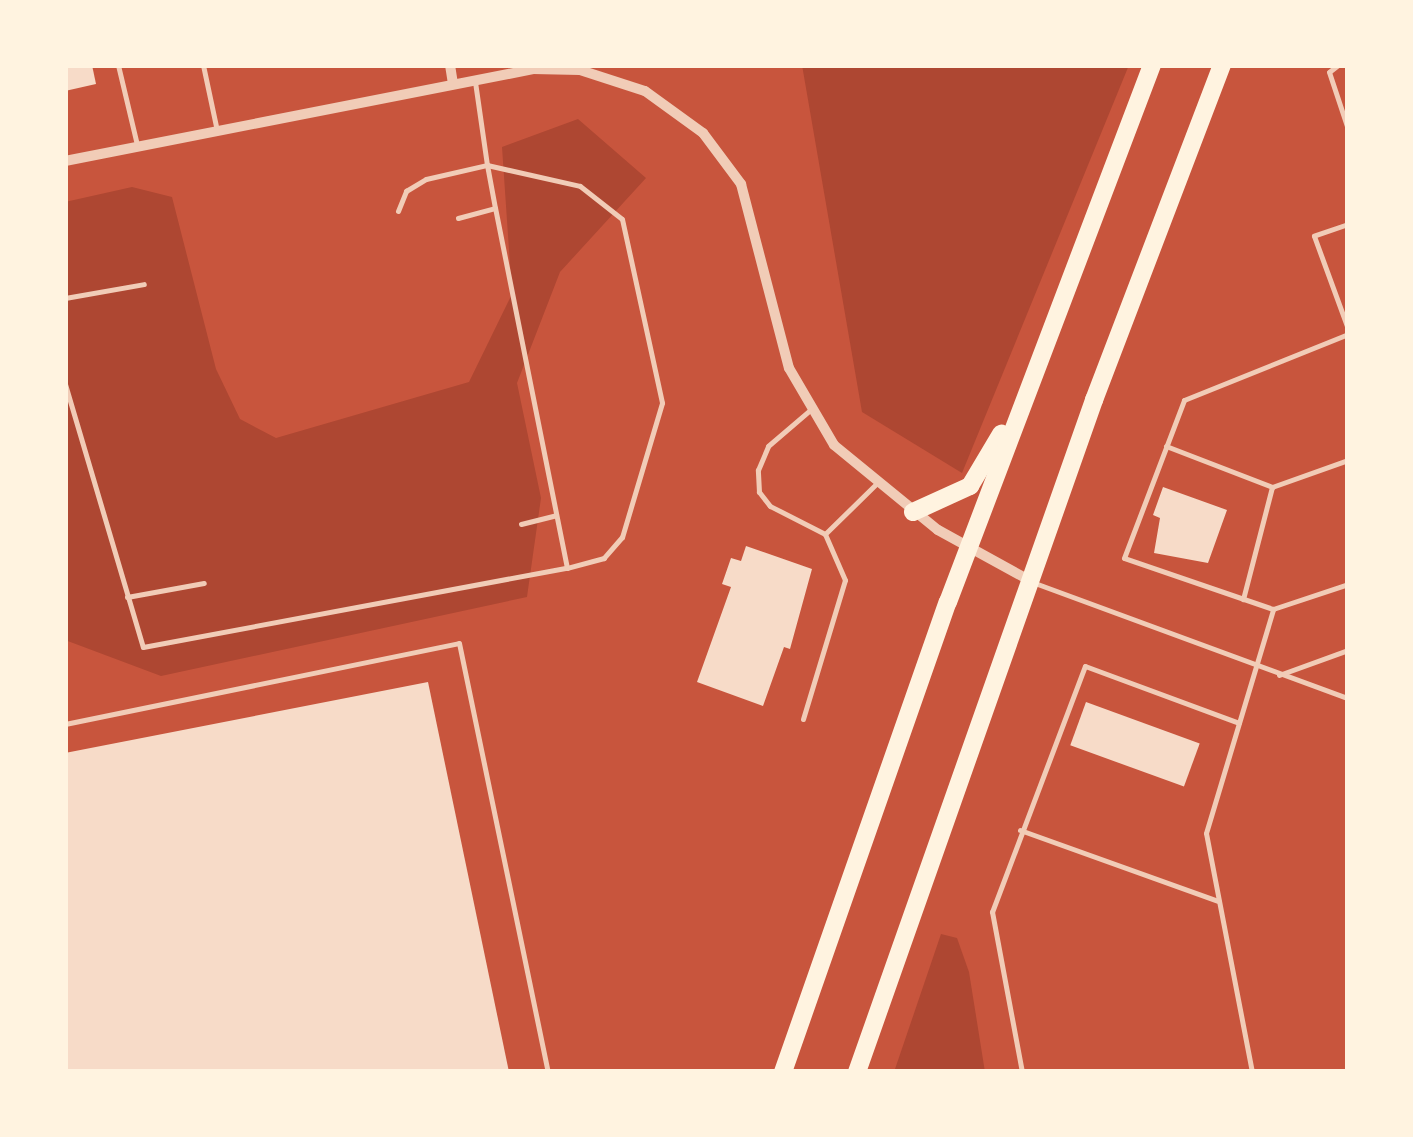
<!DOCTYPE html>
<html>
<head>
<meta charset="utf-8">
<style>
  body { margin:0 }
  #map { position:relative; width:1413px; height:1137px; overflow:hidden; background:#c8553d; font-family:Overpass,sans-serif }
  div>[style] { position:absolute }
  .green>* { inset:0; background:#ae4732 }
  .building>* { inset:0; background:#f7dbc8; transform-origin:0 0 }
  .service>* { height:5px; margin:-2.5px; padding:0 2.5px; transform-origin:2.5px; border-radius:2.5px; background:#f1ccb7 }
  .minor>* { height:10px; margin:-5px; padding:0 5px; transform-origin:5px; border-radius:5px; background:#f1ccb7 }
  .primary>* { height:18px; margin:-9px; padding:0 9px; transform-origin:9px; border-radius:9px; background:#fff3e0 }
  span { translate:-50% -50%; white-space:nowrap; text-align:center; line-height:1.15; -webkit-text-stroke:9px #fff3e0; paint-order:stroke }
  .frame { position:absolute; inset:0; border:68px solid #fff3e0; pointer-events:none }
</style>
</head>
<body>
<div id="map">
  <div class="green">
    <div style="clip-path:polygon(802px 65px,1129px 65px,962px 473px,862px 412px)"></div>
    <div style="clip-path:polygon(578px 119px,646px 178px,560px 272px,517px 383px,541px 498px,527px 597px,161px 676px,65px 640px,65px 202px,132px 187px,172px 197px,216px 369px,240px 419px,276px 438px,469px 382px,512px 294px,502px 147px)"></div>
    <div style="clip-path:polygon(941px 934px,957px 938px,969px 972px,985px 1072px,894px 1072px)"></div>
  </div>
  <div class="building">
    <div style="clip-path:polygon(65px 65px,92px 65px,96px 84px,65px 91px)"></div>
    <div style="clip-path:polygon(1163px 487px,1227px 510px,1208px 563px,1154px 553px,1160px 518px,1153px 515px)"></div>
    <div style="clip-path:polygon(746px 546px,812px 569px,790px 649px,784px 647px,763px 706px,697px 682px,731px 587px,722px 584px,731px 558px,741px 561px)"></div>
    <div style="clip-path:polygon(428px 682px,509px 1072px,65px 1072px,65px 753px)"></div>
    <div style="left:1086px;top:702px;width:121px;height:46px;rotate:20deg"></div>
  </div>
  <div class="service">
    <div style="left:118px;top:65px;width:82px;rotate:76.6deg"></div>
    <div style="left:203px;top:65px;width:67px;rotate:78deg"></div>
    <div style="left:1338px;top:65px;width:11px;rotate:142deg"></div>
    <div style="left:1329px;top:72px;width:60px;rotate:71.6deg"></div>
    <div style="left:398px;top:211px;width:22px;rotate:-68deg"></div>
    <div style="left:406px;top:191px;width:23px;rotate:-31deg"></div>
    <div style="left:426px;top:179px;width:63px;rotate:-12.9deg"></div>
    <div style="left:487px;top:165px;width:95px;rotate:12.7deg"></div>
    <div style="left:580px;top:186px;width:53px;rotate:38.2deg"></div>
    <div style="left:622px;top:219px;width:188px;rotate:77.7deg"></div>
    <div style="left:662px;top:403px;width:140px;rotate:106.6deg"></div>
    <div style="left:622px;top:537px;width:28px;rotate:131deg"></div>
    <div style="left:604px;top:558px;width:38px;rotate:165deg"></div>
    <div style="left:567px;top:568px;width:367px;rotate:-101.3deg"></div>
    <div style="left:495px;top:208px;width:44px;rotate:-100.5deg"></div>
    <div style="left:487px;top:165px;width:84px;rotate:-98.2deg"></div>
    <div style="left:458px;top:218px;width:38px;rotate:-15deg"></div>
    <div style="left:1348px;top:224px;width:36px;rotate:161deg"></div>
    <div style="left:1314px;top:236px;width:99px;rotate:69.9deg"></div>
    <div style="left:65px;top:298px;width:80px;rotate:-10deg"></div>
    <div style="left:65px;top:384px;width:274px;rotate:73.5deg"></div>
    <div style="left:143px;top:647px;width:431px;rotate:-10.6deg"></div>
    <div style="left:1166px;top:446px;width:114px;rotate:21.1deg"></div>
    <div style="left:1272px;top:487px;width:116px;rotate:104.5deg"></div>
    <div style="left:1272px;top:487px;width:81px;rotate:-19.6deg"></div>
    <div style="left:521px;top:524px;width:36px;rotate:-14deg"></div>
    <div style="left:825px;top:534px;width:71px;rotate:-44.4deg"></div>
    <div style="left:1032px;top:582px;width:337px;rotate:20.2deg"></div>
    <div style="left:127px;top:597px;width:78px;rotate:-10.3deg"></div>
    <div style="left:1273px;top:609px;width:79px;rotate:-18.4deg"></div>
    <div style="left:1279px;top:675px;width:73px;rotate:-19.9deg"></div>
    <div style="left:803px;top:719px;width:145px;rotate:-73.2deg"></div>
    <div style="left:845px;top:580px;width:50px;rotate:-113.5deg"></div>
    <div style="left:825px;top:534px;width:62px;rotate:-153deg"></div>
    <div style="left:770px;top:506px;width:18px;rotate:-128deg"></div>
    <div style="left:759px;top:492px;width:22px;rotate:-93deg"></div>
    <div style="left:758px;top:470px;width:26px;rotate:-67deg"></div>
    <div style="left:768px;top:446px;width:54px;rotate:-40.5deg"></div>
    <div style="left:65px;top:724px;width:402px;rotate:-11.6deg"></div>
    <div style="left:459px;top:643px;width:438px;rotate:78.3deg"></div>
    <div style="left:1020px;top:830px;width:210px;rotate:19.7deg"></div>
    <div style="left:1022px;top:1072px;width:163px;rotate:-100.6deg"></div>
    <div style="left:992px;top:912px;width:263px;rotate:-69.3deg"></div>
    <div style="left:1085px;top:666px;width:164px;rotate:20.3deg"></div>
    <div style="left:1252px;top:1072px;width:243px;rotate:-100.9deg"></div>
    <div style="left:1206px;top:833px;width:234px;rotate:-73.3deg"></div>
    <div style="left:1273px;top:609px;width:157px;rotate:-161.1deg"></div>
    <div style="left:1124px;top:558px;width:169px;rotate:-69.2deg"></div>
    <div style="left:1184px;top:400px;width:177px;rotate:-21.9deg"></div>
  </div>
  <div class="minor">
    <div style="left:450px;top:65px;width:19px;rotate:81deg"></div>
    <div style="left:65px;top:161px;width:477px;rotate:-11.1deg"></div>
    <div style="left:533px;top:69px;width:47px;rotate:1.2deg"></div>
    <div style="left:580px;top:70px;width:68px;rotate:17.9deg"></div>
    <div style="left:645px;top:91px;width:72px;rotate:35.9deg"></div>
    <div style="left:703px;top:133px;width:64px;rotate:53.3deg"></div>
    <div style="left:741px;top:184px;width:190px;rotate:75.4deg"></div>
    <div style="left:789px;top:368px;width:89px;rotate:59.7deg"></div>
    <div style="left:834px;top:445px;width:134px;rotate:39.3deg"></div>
    <div style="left:938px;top:530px;width:104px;rotate:28.8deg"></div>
  </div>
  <div class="primary">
    <div style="left:913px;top:512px;width:63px;rotate:-24.5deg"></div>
    <div style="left:970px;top:486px;width:61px;rotate:-59.2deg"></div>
    <div style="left:783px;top:1072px;width:498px;rotate:-70.7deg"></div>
    <div style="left:948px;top:602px;width:574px;rotate:-69.2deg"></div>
    <div style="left:857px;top:1072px;width:713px;rotate:-70.57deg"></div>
    <div style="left:1094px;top:400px;width:359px;rotate:-69.1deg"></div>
  </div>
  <div class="frame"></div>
</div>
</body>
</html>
